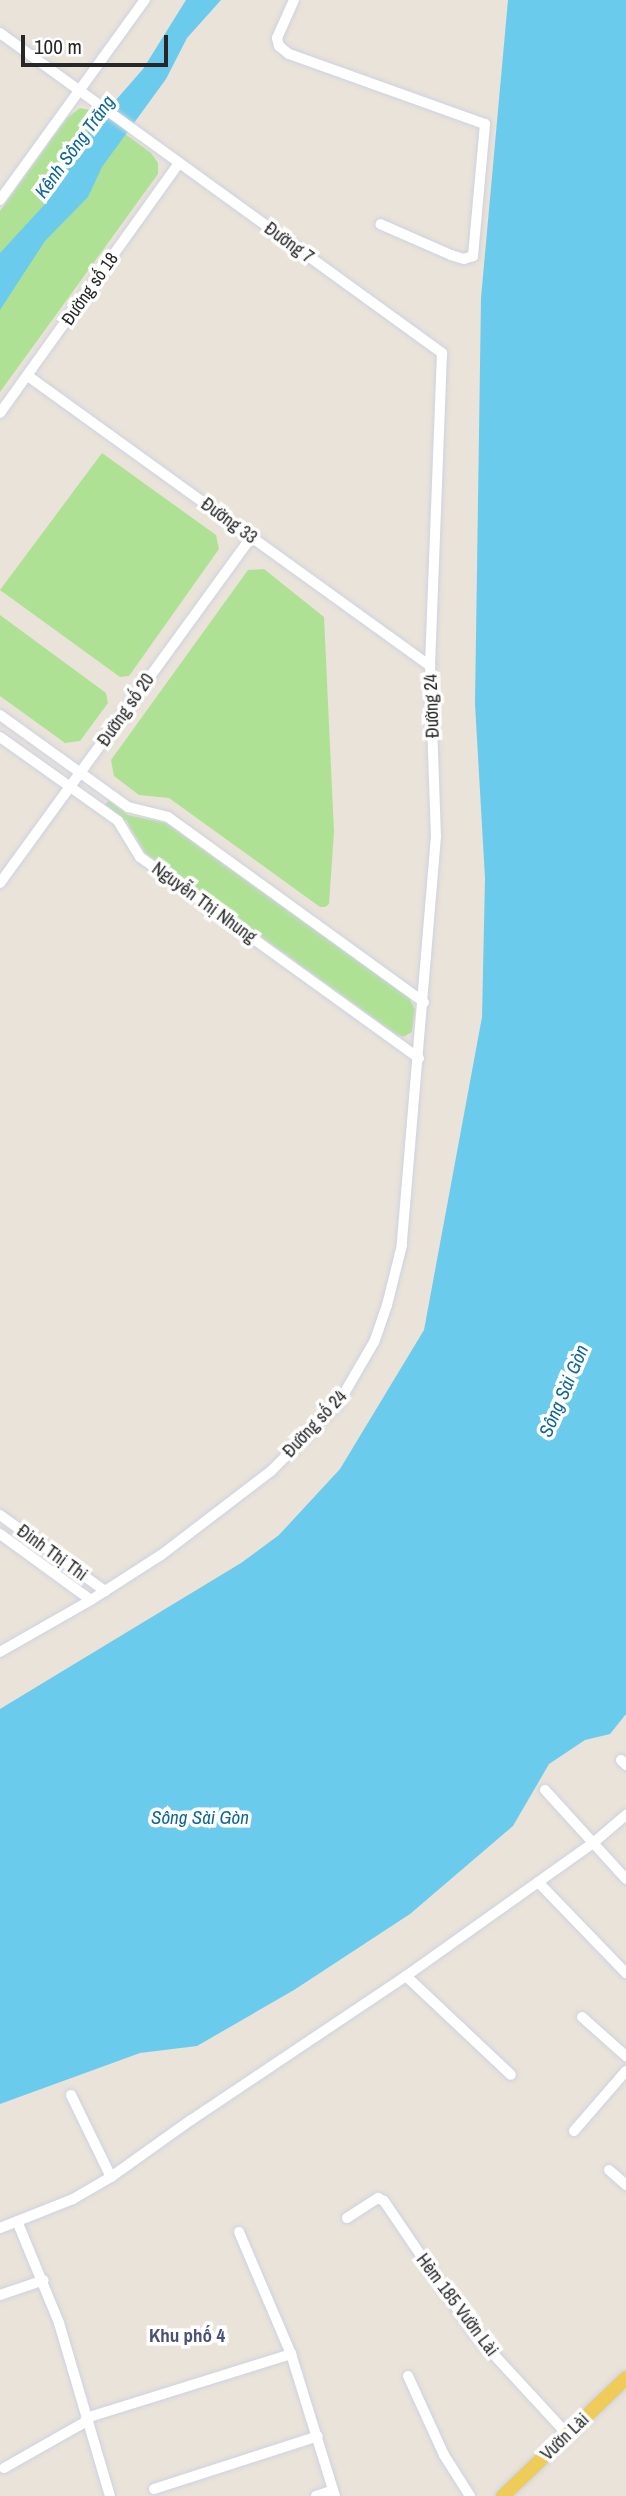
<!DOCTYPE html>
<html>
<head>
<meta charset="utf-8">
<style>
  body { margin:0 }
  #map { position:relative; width:626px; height:2496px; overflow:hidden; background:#eae3d9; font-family:"Archivo Narrow",sans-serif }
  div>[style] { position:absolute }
  .green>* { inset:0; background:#afe195 }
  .water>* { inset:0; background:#6bcbed }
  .roads { filter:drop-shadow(0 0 2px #ced2e1) drop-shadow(0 0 2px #ced2e1) }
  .minor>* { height:10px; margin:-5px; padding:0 5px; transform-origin:5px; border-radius:5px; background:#fff }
  .major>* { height:14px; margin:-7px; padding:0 7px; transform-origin:7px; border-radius:7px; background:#efcb59 }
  span { translate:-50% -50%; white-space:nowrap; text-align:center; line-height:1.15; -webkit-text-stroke:7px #fff; paint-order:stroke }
  .street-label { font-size:18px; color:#272727 }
  .water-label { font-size:19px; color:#0e6795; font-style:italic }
  .neighbourhood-label { font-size:19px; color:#495177; font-weight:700 }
  .scale { position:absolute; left:21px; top:35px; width:147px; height:32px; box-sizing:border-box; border:4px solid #272727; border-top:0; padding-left:9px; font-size:21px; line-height:24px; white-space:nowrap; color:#272727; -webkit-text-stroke:5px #fff; paint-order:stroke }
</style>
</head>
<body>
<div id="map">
  <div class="green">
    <div style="clip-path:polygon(80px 108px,94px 111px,151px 153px,158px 163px,158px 174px,0 392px,0 211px,67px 118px)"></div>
    <div style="clip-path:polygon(102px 453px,216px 535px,219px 549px,129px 676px,120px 677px,0 590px)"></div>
    <div style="clip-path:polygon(264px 569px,324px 617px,334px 832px,329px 904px,325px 907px,320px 907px,169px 798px,139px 795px,114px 776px,111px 760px,248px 570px)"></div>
    <div style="clip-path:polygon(0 615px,106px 693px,108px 703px,80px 741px,65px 743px,0 696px)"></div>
    <div style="clip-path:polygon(109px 801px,128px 815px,166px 823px,409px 998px,415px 1009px,412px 1032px,403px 1037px,396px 1034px,145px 853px,127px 822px,105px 804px)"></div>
  </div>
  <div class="water">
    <div style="clip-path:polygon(186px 0,221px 0,187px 38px,166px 79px,102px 167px,88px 197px,45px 241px,0 310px,0 253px,45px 204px,88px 132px,143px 69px)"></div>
    <div style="clip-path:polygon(508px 0,626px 0,626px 1714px,610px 1734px,585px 1740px,549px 1764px,513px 1826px,410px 1914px,294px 1990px,197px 2046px,140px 2053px,0 2104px,0 1709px,241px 1563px,279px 1535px,340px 1469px,424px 1330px,482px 1017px,485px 878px,475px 704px,481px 298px)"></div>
  </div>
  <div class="roads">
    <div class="minor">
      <div style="left:294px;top:0;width:42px;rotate:114.1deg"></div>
      <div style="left:277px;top:38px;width:8px;rotate:76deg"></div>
      <div style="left:279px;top:46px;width:13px;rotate:39deg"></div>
      <div style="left:289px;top:54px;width:208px;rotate:19.7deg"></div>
      <div style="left:485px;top:124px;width:133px;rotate:95.2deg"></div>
      <div style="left:473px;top:256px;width:9px;rotate:162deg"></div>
      <div style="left:464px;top:259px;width:14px;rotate:-163deg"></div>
      <div style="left:451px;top:255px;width:77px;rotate:-156.4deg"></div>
      <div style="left:0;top:33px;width:546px;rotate:35.9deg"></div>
      <div style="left:442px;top:353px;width:313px;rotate:92.2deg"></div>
      <div style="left:430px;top:666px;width:170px;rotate:88deg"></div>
      <div style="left:436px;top:836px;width:410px;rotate:94.8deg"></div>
      <div style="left:402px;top:1245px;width:62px;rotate:104deg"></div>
      <div style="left:387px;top:1305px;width:39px;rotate:109deg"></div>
      <div style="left:374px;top:1342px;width:72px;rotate:120.1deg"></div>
      <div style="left:338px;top:1404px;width:95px;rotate:135deg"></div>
      <div style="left:271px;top:1471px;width:138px;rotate:142.6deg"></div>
      <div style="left:161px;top:1555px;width:83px;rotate:147.3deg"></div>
      <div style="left:91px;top:1600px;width:105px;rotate:150.3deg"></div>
      <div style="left:0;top:200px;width:247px;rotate:-54.1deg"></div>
      <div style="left:28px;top:376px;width:496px;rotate:35.8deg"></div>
      <div style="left:0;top:413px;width:307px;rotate:-54.4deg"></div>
      <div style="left:0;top:715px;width:158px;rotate:35.7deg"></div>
      <div style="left:128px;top:807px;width:41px;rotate:14deg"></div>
      <div style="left:168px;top:817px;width:316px;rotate:35.9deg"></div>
      <div style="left:0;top:737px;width:145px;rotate:35.4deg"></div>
      <div style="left:118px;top:821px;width:42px;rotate:58.6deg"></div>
      <div style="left:140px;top:857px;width:344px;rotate:35.8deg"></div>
      <div style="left:0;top:883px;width:427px;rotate:-54deg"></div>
      <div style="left:0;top:1515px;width:130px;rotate:35.9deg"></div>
      <div style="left:0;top:1534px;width:112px;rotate:36deg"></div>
      <div style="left:621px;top:1760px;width:7px;rotate:45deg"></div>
      <div style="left:545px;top:1790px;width:120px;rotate:47.7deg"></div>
      <div style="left:538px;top:1882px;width:127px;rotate:46deg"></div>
      <div style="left:406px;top:1976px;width:144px;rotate:43.3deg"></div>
      <div style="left:582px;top:2017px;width:59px;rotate:41.6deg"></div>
      <div style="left:71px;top:2095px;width:91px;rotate:64deg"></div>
      <div style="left:574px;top:2131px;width:79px;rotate:-49.1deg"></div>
      <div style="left:609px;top:2170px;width:23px;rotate:41deg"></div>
      <div style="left:347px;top:2218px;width:37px;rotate:-33deg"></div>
      <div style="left:378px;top:2198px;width:7px;rotate:27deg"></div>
      <div style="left:384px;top:2201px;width:157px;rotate:55.9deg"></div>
      <div style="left:472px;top:2331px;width:142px;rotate:47.3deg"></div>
      <div style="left:17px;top:2221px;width:110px;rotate:67.6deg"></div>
      <div style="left:59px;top:2323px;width:180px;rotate:73.6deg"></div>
      <div style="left:0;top:2228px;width:79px;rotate:-21.7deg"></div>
      <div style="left:73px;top:2199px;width:44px;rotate:-30.1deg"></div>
      <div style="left:111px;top:2177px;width:98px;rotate:-35.5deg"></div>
      <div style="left:191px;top:2120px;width:259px;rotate:-33.8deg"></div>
      <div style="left:406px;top:1976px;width:228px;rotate:-35.4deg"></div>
      <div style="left:592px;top:1844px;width:45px;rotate:-40.5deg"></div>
      <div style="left:239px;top:2232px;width:133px;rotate:66.9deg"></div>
      <div style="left:291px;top:2354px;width:149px;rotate:72.8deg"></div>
      <div style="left:0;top:2295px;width:46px;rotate:-18.8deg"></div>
      <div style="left:408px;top:2376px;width:87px;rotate:65.5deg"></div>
      <div style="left:444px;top:2455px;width:49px;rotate:57.6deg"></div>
      <div style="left:86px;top:2418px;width:215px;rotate:-17.3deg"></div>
      <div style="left:4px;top:2468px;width:95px;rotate:-29.5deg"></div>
      <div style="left:154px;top:2489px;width:172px;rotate:-17.9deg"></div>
      <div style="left:316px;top:2496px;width:18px;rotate:-19deg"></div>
    </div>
    <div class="major">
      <div style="left:503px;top:2496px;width:170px;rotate:-43.8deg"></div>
    </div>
  </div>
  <div class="street-label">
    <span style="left:289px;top:243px;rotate:36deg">Đường 7</span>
    <span style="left:90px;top:289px;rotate:-55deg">Đường số 18</span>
    <span style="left:229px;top:521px;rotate:36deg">Đường 33</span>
    <span style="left:432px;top:706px;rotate:-92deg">Đường 24</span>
    <span style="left:126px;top:710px;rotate:-55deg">Đường số 20</span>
    <span style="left:204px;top:903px;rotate:36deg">Nguyễn Thị Nhung</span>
    <span style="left:315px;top:1424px;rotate:-47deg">Đường số 24</span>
    <span style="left:52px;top:1553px;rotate:36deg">Đinh Thị Thi</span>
    <span style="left:457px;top:2305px;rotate:53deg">Hẻm 185 Vườn Lài</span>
    <span style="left:565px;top:2437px;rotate:-44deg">Vườn Lài</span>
  </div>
  <div class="water-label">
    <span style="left:75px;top:147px;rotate:-54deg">Kênh Sông Trăng</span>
    <span style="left:564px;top:1391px;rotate:-67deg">Sông Sài Gòn</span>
    <span style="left:200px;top:1818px">Sông Sài Gòn</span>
  </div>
  <div class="neighbourhood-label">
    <span style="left:187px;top:2336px">Khu phố 4</span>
  </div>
  <div class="scale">100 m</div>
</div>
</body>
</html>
